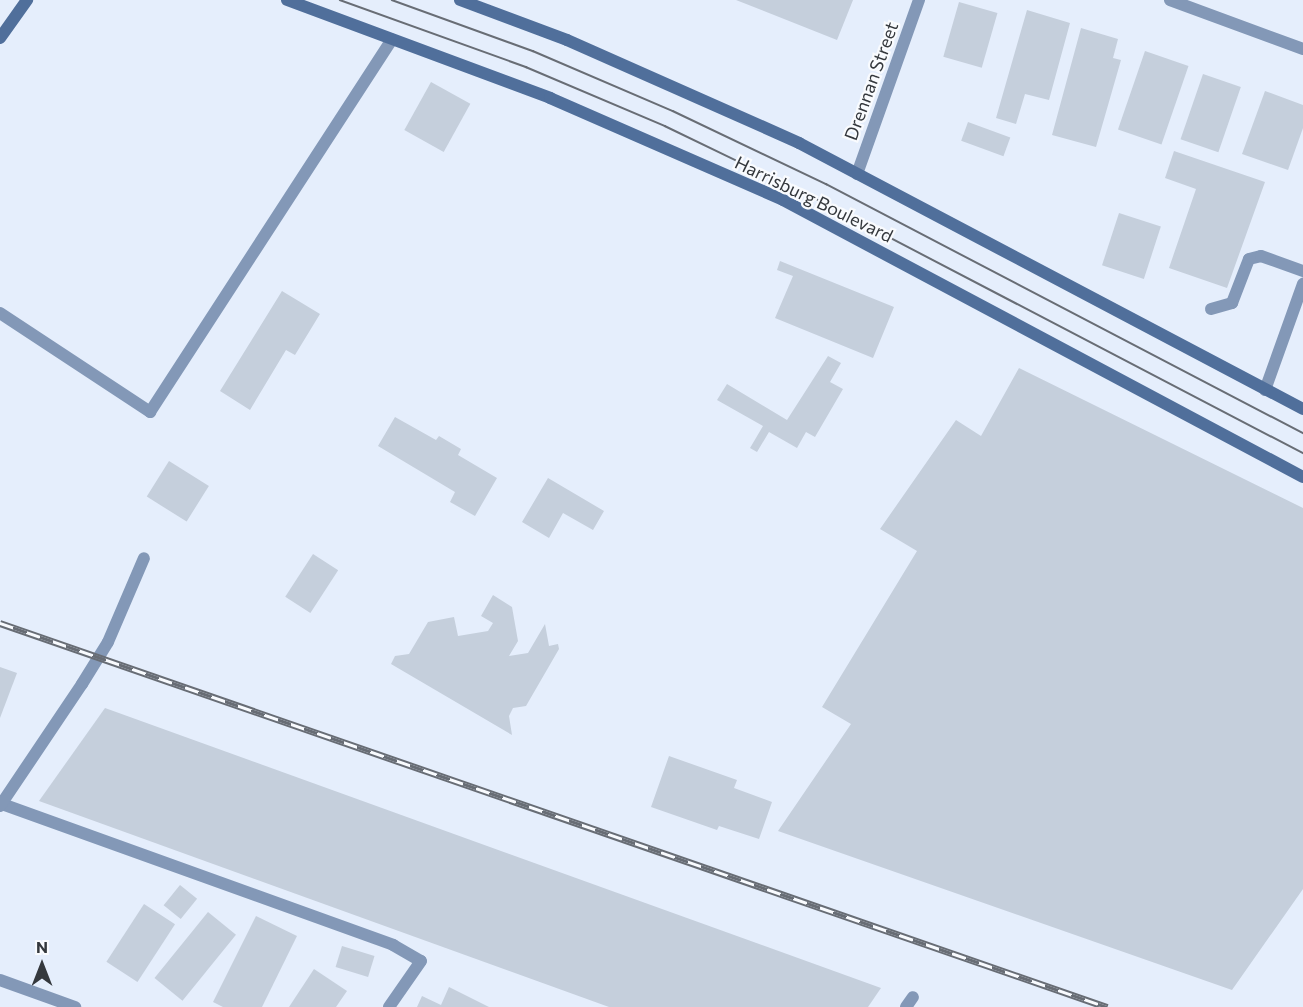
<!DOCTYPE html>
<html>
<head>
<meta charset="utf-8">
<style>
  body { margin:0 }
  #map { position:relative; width:1303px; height:1007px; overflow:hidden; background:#e5eefc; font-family:Commissioner,sans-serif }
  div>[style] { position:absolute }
  .building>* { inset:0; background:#c5cfdc; transform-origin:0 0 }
  .lane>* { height:12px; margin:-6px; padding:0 6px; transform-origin:6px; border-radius:6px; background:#8398b7 }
  .street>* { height:12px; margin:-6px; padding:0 6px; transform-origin:6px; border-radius:6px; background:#8398b7 }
  .secondary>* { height:12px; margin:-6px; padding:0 6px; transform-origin:6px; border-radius:6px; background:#506f9b }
  .tram>* { height:1.5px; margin:-0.75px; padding:0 0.75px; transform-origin:0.75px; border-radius:0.75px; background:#686d75 }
  .rail>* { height:7px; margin-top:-3.5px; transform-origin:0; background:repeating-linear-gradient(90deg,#f9fbfe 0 14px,#686d75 0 28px); box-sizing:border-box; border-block:2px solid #686d75 }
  span { translate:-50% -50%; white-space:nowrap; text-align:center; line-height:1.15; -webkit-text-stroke:4.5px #f9fbfe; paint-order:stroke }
  .street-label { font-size:18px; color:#34383d }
  .north { position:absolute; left:12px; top:935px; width:60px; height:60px; -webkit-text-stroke:4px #f9fbfe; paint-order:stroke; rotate:0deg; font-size:16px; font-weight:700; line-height:24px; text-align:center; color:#34383d }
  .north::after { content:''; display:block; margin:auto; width:21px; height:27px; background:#34383d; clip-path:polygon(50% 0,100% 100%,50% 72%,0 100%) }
</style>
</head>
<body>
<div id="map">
  <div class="building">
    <div style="clip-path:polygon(736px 0,853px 0,837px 40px)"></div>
    <div style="left:959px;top:2px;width:40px;height:57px;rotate:16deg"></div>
    <div style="clip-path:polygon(1027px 10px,1070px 23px,1049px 100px,1025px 94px,1016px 124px,996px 118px)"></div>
    <div style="clip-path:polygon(1081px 28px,1118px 39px,1113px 58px,1121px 60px,1096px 147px,1052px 135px)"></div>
    <div style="left:1145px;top:51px;width:46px;height:83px;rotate:19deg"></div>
    <div style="left:1203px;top:74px;width:40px;height:69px;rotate:19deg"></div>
    <div style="left:431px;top:82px;width:45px;height:55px;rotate:29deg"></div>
    <div style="clip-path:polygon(1265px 91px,1303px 105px,1303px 128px,1288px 170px,1242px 154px)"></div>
    <div style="left:968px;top:122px;width:45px;height:20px;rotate:20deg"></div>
    <div style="clip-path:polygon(1174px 151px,1265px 182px,1227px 288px,1169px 268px,1196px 189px,1165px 178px)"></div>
    <div style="left:1119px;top:213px;width:44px;height:55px;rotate:18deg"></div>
    <div style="clip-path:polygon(780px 261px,894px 307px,873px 358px,775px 318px,793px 276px,777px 270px)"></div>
    <div style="clip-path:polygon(282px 291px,320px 314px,295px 355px,286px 350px,250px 410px,220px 391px)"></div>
    <div style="clip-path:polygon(828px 356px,841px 363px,830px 382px,843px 389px,815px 437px,806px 432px,797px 448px,769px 432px,757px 452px,750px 448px,763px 426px,717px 400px,727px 384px,787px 420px)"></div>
    <div style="clip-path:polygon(1019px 368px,1303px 508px,1303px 889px,1232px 990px,778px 831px,851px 724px,822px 707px,917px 551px,880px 529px,956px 420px,981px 436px)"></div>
    <div style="clip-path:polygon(395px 417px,436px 440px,439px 436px,461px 449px,458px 455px,497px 478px,475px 516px,450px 502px,455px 492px,378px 446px)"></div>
    <div style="left:169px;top:461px;width:47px;height:42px;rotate:32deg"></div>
    <div style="clip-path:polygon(548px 478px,604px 511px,593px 530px,563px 513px,549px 538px,522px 522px)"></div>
    <div style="left:313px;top:554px;width:30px;height:51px;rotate:33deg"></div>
    <div style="clip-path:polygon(493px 595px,512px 607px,518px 641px,509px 656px,528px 653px,545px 624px,549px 646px,558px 644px,559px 649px,526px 706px,513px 708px,509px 716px,512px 735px,391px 664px,395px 656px,409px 654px,428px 622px,454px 617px,458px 636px,488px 631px,493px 623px,481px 616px)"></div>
    <div style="clip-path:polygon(0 667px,17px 673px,0 718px)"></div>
    <div style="clip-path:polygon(105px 708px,881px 988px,868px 1007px,609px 1007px,39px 801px)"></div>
    <div style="clip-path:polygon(669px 756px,737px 780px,734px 788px,772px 802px,759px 839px,719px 826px,717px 830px,651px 807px)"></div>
    <div style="left:180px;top:885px;width:22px;height:26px;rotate:39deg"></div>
    <div style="left:144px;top:904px;width:37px;height:69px;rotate:33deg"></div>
    <div style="left:208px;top:912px;width:36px;height:85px;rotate:39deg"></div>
    <div style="clip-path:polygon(256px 916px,297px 936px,262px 1007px,223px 1007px,213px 1002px)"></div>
    <div style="left:342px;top:946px;width:34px;height:22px;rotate:17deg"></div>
    <div style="clip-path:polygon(314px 969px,347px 991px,336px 1007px,289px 1007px)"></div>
    <div style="clip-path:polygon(449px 987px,489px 1007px,417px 1007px,422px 996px,441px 1005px)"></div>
  </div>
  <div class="lane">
    <div style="left:1211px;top:309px;width:22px;rotate:-16deg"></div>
    <div style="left:1232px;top:303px;width:47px;rotate:-68.9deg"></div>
    <div style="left:1249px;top:259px;width:12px;rotate:-14deg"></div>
    <div style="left:1261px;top:256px;width:45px;rotate:19.7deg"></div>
    <div style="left:0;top:313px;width:180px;rotate:33.4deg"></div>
    <div style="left:150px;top:412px;width:444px;rotate:-57deg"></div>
    <div style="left:82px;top:684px;width:49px;rotate:-58.2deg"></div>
    <div style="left:108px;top:642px;width:91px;rotate:-66.8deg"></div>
    <div style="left:2px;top:804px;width:416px;rotate:19.8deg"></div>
    <div style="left:393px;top:945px;width:32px;rotate:30deg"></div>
  </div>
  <div class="street">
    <div style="left:1170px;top:0;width:142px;rotate:20.2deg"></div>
    <div style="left:857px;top:174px;width:185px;rotate:-70.4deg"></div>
    <div style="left:1265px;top:390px;width:113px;rotate:-70.3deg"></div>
    <div style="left:0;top:806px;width:147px;rotate:-56.1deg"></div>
    <div style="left:0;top:980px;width:80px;rotate:19.8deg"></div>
    <div style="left:389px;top:1007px;width:56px;rotate:-55.2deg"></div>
    <div style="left:906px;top:1007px;width:12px;rotate:-55deg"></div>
  </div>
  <div class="secondary">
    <div style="left:287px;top:0;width:281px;rotate:20.4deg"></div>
    <div style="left:550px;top:98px;width:254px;rotate:23.6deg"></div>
    <div style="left:783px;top:200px;width:589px;rotate:28.04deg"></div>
    <div style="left:460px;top:0;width:114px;rotate:20.5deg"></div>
    <div style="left:567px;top:40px;width:254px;rotate:23.9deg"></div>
    <div style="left:799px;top:143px;width:570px;rotate:27.82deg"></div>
    <div style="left:0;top:38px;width:47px;rotate:-54.6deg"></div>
  </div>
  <div class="tram">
    <div style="left:340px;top:0;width:198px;rotate:19.8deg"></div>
    <div style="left:526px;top:67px;width:151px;rotate:23deg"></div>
    <div style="left:665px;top:126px;width:170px;rotate:25.8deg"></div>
    <div style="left:818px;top:200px;width:547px;rotate:27.55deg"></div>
    <div style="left:392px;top:0;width:150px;rotate:19.9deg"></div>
    <div style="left:533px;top:51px;width:152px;rotate:23.2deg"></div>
    <div style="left:673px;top:111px;width:170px;rotate:25.5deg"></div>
    <div style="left:826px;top:184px;width:538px;rotate:27.57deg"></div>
  </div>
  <div class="rail">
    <div style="left:0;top:623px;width:1172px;rotate:19.13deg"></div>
  </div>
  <div class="street-label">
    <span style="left:871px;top:81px;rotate:-70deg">Drennan Street</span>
    <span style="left:814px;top:199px;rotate:26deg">Harrisburg Boulevard</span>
  </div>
  <div class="north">N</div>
</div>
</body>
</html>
